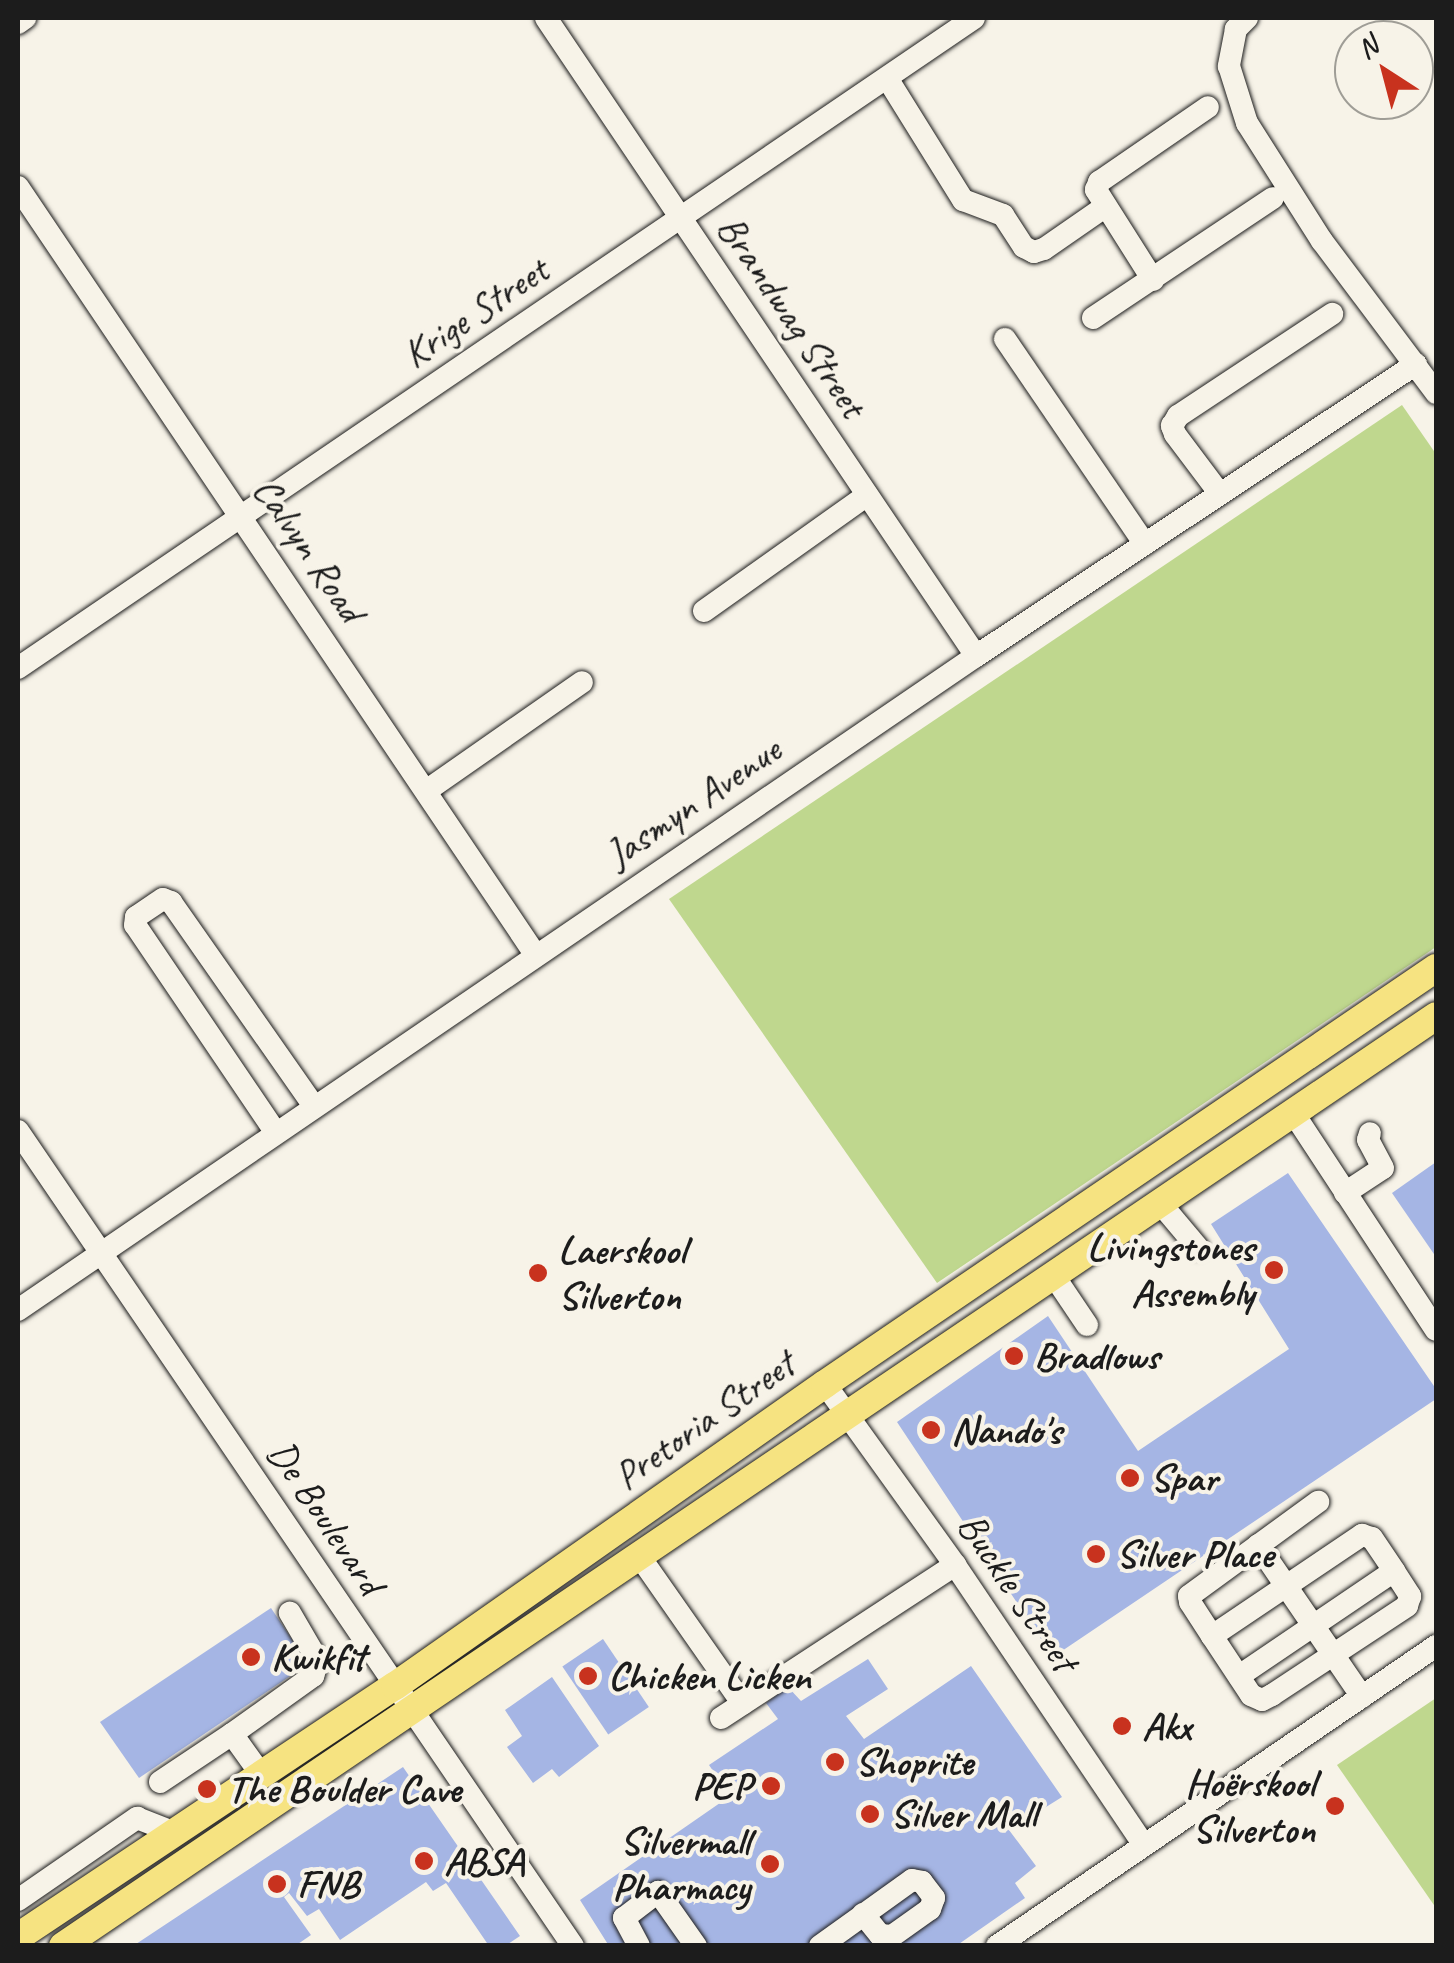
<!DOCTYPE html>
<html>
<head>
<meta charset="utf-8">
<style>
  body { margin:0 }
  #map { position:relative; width:1454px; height:1963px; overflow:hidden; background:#f7f3e8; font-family:Caveat,sans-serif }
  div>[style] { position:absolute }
  .green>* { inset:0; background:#bfd78e }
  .building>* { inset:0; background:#a5b5e4; transform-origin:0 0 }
  .roads { filter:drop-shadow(0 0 2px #1c1c1c) drop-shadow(0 0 2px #1c1c1c) }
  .minor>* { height:22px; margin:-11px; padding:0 11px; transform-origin:11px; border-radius:11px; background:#f7f3e8 }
  .major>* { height:28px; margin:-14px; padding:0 14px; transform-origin:14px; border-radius:14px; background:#f6e381 }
  .dots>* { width:28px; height:28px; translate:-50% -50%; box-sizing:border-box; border:5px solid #f7f3e8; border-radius:50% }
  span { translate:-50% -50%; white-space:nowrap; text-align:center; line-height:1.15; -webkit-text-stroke:8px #f7f3e8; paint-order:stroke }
  .street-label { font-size:40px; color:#1c1c1c }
  .poi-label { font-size:40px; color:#1c1c1c; font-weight:700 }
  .right { translate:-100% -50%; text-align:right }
  .left { translate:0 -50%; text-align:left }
  .frame { position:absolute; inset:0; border:20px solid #1c1c1c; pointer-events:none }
  .north { position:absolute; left:1334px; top:20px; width:100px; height:100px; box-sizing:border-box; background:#f7f3e8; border:2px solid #9f9d96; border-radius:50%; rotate:324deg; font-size:28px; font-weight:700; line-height:40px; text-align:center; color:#1c1c1c }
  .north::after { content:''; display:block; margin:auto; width:35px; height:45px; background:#c8321e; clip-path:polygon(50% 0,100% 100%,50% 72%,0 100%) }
</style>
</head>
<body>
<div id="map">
  <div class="green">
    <div style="clip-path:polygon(1402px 405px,1436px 454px,1436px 947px,937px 1283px,669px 899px)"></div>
    <div style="clip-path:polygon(1436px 1698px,1436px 1908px,1337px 1765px)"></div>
  </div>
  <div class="building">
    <div style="clip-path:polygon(1436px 1162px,1436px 1257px,1392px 1193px)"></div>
    <div style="clip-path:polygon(1288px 1173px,1436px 1389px,1436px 1399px,1053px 1657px,897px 1422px,1048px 1316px,1138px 1451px,1289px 1349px,1211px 1224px)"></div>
    <div style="clip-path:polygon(271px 1608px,305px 1659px,302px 1668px,139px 1778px,100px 1722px)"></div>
    <div style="left:603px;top:1639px;width:82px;height:49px;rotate:56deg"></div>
    <div style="clip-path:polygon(868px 1659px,888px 1689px,846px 1716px,864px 1739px,971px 1666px,1062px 1797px,1009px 1830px,1036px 1866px,1015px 1883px,1025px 1898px,956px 1946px,609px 1946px,580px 1900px,730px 1796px,709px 1765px,778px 1719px,766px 1703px,788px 1687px,801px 1701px)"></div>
    <div style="clip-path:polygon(552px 1677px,599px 1746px,559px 1777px,552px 1769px,533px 1783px,507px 1747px,522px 1736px,505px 1710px)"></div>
    <div style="clip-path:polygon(403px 1767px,520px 1936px,505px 1946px,489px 1946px,446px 1883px,433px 1891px,426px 1882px,340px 1940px,319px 1909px,307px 1916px,289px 1893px,284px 1897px,311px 1935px,295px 1946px,133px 1946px)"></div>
  </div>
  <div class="roads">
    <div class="minor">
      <div style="left:546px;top:18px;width:769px;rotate:56.02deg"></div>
      <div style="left:1247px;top:18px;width:16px;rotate:135deg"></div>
      <div style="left:1236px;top:29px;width:38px;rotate:101deg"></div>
      <div style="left:1229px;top:66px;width:60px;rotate:72.5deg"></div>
      <div style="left:1247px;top:123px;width:140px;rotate:57.6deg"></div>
      <div style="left:1322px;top:241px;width:190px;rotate:53.1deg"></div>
      <div style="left:18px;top:23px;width:9px;rotate:-36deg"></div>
      <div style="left:887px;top:78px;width:144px;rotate:58.1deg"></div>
      <div style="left:963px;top:200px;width:43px;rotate:20.6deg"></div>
      <div style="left:1003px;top:215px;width:38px;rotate:57deg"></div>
      <div style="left:1024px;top:247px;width:11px;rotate:27deg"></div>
      <div style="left:1034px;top:252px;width:10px;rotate:-17deg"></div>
      <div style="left:1044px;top:249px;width:75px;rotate:-34.7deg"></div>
      <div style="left:18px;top:187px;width:925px;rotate:56.02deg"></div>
      <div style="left:1153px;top:280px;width:107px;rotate:-122.3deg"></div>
      <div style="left:1096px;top:190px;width:9px;rotate:-69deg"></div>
      <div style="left:1099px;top:182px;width:132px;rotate:-34.5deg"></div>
      <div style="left:1093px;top:318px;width:216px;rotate:-33.7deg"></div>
      <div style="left:1005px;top:339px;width:248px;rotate:55.7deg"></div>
      <div style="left:1220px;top:494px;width:75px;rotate:-126.9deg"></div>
      <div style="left:1175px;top:434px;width:9px;rotate:-111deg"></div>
      <div style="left:1172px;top:426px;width:12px;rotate:-59deg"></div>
      <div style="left:1178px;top:416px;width:185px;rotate:-33.5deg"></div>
      <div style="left:704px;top:611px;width:200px;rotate:-35.4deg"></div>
      <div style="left:18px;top:668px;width:1156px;rotate:-34.21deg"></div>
      <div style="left:426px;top:791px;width:190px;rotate:-34.9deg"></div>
      <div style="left:1294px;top:1114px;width:258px;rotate:56.7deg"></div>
      <div style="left:18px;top:1131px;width:986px;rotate:55.75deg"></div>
      <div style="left:276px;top:1133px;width:251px;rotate:-124.1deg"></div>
      <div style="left:135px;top:925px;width:8px;rotate:-83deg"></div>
      <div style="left:136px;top:917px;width:32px;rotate:-34deg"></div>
      <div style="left:163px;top:899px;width:9px;rotate:21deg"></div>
      <div style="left:171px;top:902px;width:249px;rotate:55deg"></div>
      <div style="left:1345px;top:1193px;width:45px;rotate:-33.3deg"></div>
      <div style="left:1383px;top:1168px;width:32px;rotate:-118deg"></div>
      <div style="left:1368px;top:1140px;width:7px;rotate:-74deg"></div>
      <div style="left:1161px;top:1204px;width:57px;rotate:49.9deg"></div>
      <div style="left:1054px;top:1276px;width:59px;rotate:56deg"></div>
      <div style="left:18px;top:1310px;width:1160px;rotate:-34.32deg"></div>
      <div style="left:976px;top:656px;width:528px;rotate:-33.57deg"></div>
      <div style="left:825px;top:1384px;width:223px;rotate:54.3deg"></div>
      <div style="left:955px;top:1565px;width:338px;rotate:56deg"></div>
      <div style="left:1258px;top:1545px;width:184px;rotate:55.6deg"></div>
      <div style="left:640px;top:1557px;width:179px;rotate:55deg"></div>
      <div style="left:1212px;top:1636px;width:181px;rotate:-34deg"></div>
      <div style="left:1362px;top:1535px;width:10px;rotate:17deg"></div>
      <div style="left:1372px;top:1538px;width:40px;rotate:56deg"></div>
      <div style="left:1394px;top:1571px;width:30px;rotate:57deg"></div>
      <div style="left:1410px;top:1596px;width:10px;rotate:107deg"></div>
      <div style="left:1407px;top:1606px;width:162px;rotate:146.6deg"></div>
      <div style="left:1272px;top:1695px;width:11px;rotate:153deg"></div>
      <div style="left:1262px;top:1700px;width:12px;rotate:-156deg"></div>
      <div style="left:1251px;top:1695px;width:71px;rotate:-123.5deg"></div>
      <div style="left:1212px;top:1636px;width:40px;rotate:-122.9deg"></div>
      <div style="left:1190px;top:1602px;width:6px;rotate:-99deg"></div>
      <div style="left:1189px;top:1596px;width:160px;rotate:-36.1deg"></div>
      <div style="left:1239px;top:1676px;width:187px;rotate:-34.1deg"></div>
      <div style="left:721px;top:1718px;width:280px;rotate:-33.2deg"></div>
      <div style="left:260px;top:1773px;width:48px;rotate:-125.7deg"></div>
      <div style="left:232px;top:1734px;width:100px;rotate:-35.6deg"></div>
      <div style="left:313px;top:1676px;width:16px;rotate:-72deg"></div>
      <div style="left:318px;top:1661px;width:56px;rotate:-120.3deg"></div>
      <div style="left:160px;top:1782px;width:87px;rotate:-33.7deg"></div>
      <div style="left:18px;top:1900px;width:145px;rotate:-34.6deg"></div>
      <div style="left:137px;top:1818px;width:41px;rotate:21.5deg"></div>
      <div style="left:639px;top:1946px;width:32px;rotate:-118deg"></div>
      <div style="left:624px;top:1918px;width:43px;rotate:-37.4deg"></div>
      <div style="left:658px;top:1892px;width:66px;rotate:54.9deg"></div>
      <div style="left:820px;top:1946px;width:113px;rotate:-35.7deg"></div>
      <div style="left:912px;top:1880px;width:10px;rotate:11deg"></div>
      <div style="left:922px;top:1882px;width:20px;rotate:53deg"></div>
      <div style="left:934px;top:1898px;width:12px;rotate:110deg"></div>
      <div style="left:930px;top:1909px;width:47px;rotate:144.6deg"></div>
      <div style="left:892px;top:1936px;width:12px;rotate:-175deg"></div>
      <div style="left:880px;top:1935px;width:27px;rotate:-129deg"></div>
      <div style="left:997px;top:1946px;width:532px;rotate:-34.35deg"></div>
    </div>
    <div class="major">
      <div style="left:18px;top:1937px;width:453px;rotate:-33.7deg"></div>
      <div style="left:395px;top:1686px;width:525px;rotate:-35.08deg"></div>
      <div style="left:825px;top:1384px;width:739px;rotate:-34.25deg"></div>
      <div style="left:63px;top:1946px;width:1658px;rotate:-34.11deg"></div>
    </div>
  </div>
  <div class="dots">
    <div style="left:1274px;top:1270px;background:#c8321e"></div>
    <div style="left:538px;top:1273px;background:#c8321e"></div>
    <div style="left:1014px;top:1356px;background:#c8321e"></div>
    <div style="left:931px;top:1430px;background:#c8321e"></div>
    <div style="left:1130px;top:1478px;background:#c8321e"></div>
    <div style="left:1096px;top:1554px;background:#c8321e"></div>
    <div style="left:251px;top:1657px;background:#c8321e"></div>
    <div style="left:588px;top:1676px;background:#c8321e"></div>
    <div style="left:1122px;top:1726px;background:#c8321e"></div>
    <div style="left:835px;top:1762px;background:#c8321e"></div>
    <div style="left:771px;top:1786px;background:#c8321e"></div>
    <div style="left:207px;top:1789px;background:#c8321e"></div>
    <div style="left:1335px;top:1806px;background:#c8321e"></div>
    <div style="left:870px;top:1814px;background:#c8321e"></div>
    <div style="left:424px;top:1861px;background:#c8321e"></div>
    <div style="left:770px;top:1864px;background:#c8321e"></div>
    <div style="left:277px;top:1884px;background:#c8321e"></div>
  </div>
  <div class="street-label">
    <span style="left:475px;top:312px;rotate:-34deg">Krige Street</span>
    <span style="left:792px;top:316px;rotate:56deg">Brandwag Street</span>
    <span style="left:309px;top:549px;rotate:56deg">Calvyn Road</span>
    <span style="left:693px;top:802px;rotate:-34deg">Jasmyn Avenue</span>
    <span style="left:704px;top:1420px;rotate:-35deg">Pretoria Street</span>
    <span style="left:326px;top:1517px;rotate:56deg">De Boulevard</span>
    <span style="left:1018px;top:1592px;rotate:56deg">Buckle Street</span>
  </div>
  <div class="poi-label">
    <span class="right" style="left:1254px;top:1270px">Livingstones<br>Assembly</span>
    <span class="left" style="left:558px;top:1273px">Laerskool<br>Silverton</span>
    <span class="left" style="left:1034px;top:1356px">Bradlows</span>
    <span class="left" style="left:951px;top:1430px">Nando's</span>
    <span class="left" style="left:1150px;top:1478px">Spar</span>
    <span class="left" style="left:1116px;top:1554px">Silver Place</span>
    <span class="left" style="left:271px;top:1657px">Kwikfit</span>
    <span class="left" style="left:608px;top:1676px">Chicken Licken</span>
    <span class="left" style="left:1142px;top:1726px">Akx</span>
    <span class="left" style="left:855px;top:1762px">Shoprite</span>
    <span class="right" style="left:1315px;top:1806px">Hoërskool<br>Silverton</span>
    <span class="right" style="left:751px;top:1786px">PEP</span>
    <span class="left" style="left:227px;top:1789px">The Boulder Cave</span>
    <span class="left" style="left:890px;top:1814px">Silver Mall</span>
    <span class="right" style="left:750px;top:1864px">Silvermall<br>Pharmacy</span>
    <span class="left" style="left:444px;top:1861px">ABSA</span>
    <span class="left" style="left:297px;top:1884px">FNB</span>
  </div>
  <div class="frame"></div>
  <div class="north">N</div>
</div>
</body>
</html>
